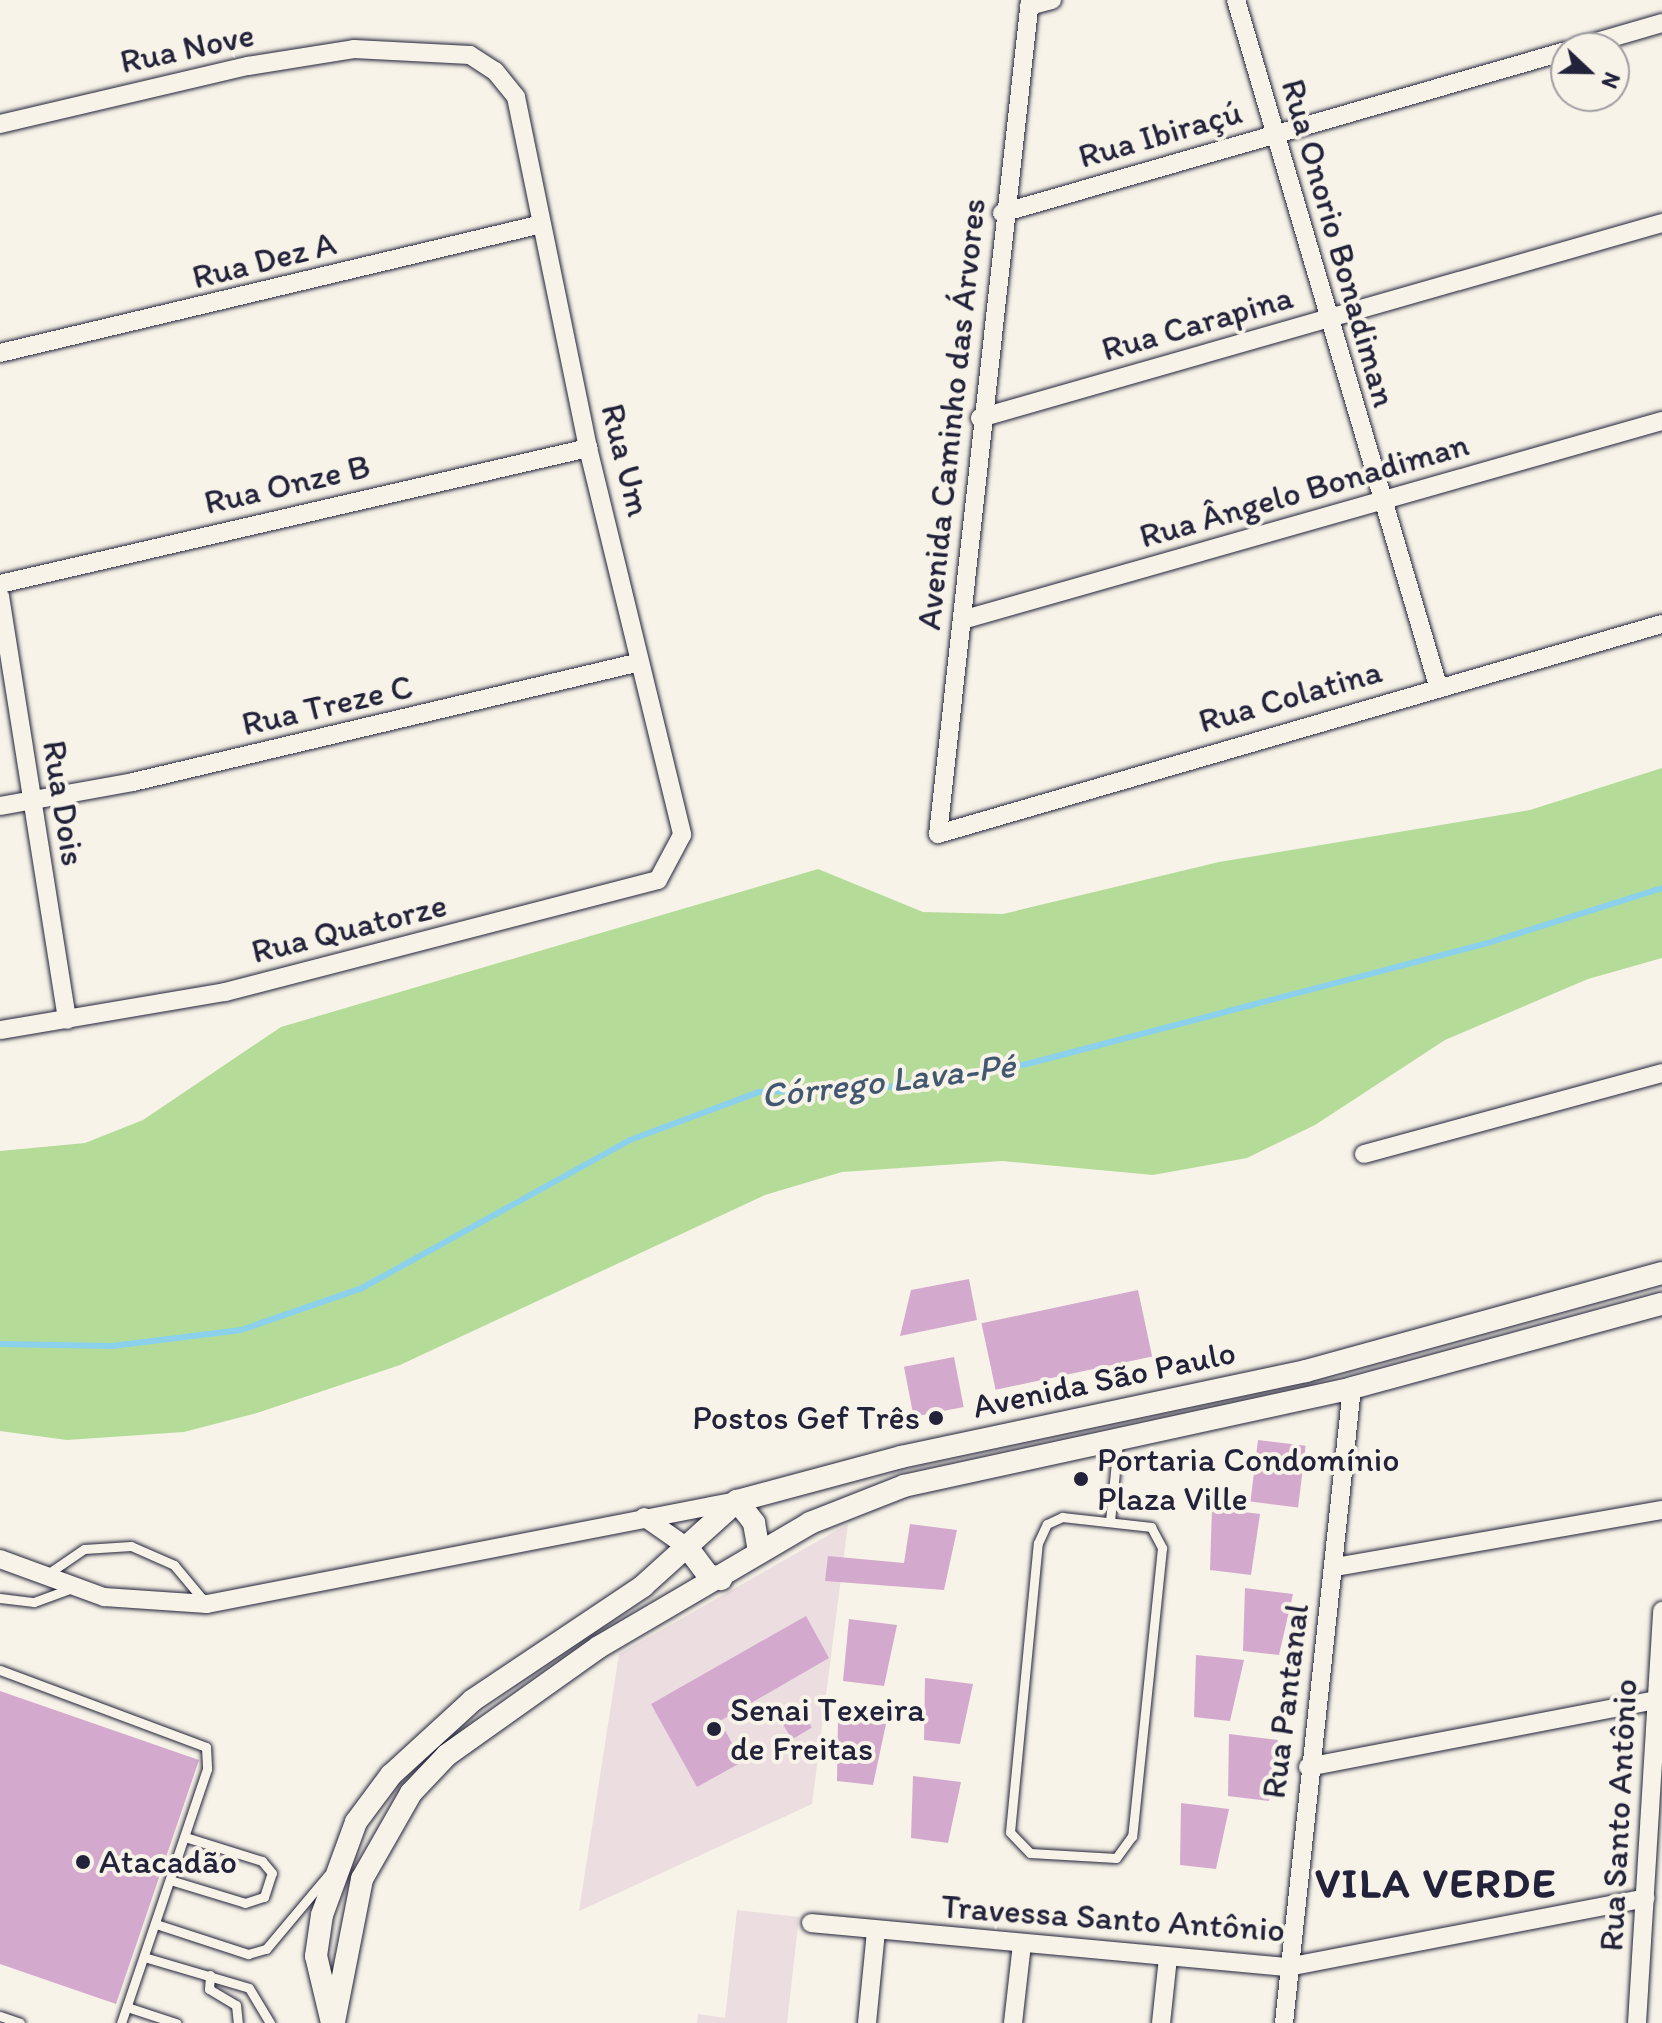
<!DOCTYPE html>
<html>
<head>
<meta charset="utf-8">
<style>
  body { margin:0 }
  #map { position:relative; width:1662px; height:2023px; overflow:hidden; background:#f7f3e8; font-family:Itim,sans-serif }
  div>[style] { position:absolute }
  .built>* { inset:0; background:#ecdde0 }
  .green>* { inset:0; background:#b4dc98 }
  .stream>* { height:6px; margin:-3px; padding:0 3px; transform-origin:3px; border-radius:3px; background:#8bd1ec }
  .building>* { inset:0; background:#d4a9ce; transform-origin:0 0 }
  .roads { filter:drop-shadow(0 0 2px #22223b) drop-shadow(0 0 2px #22223b) }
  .service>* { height:9px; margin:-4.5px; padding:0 4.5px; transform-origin:4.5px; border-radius:4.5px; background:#f7f3e8 }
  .minor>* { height:18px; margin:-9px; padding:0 9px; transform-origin:9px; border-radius:9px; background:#f7f3e8 }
  .tertiary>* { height:22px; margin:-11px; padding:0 11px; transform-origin:11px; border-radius:11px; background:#f7f3e8 }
  .dots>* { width:22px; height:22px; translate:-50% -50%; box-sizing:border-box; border:4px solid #f7f3e8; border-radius:50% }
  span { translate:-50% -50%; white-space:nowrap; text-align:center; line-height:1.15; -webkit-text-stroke:8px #f7f3e8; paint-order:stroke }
  .street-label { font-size:34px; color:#22223b }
  .poi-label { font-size:34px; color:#22223b }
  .right { translate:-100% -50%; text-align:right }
  .left { translate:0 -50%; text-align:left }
  .water-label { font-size:36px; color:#425770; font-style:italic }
  .district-label { font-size:42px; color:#22223b; font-weight:700; letter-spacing:2px }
  .north { position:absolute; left:1550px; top:32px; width:80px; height:80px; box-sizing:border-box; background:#f7f3e8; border:2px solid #a29fa3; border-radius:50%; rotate:112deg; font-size:22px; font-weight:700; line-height:32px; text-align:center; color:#22223b }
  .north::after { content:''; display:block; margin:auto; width:28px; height:36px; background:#22223b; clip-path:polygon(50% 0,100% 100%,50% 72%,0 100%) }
</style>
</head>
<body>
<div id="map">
  <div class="built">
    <div style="clip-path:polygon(848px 1524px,812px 1804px,579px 1911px,619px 1654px)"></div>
    <div style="clip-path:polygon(737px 1910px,799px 1917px,787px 2023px,697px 2023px,698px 2014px,725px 2018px)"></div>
  </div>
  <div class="green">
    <div style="clip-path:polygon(1662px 768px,1662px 958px,1588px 979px,1445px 1040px,1315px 1125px,1247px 1158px,1153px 1175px,1002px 1161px,842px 1172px,765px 1195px,400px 1365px,257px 1413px,184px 1432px,67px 1440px,0 1431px,0 1151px,85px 1143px,143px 1120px,281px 1027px,818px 869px,923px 912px,1003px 914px,1219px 862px,1530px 810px)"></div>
  </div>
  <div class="stream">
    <div style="left:0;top:1344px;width:112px;rotate:1deg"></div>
    <div style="left:112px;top:1346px;width:130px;rotate:-7.1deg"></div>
    <div style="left:241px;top:1330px;width:128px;rotate:-19.1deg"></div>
    <div style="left:362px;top:1288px;width:306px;rotate:-28.9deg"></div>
    <div style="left:630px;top:1140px;width:138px;rotate:-20.4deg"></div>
    <div style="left:759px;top:1092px;width:129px;rotate:-2.2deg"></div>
    <div style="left:888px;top:1087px;width:141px;rotate:-9.4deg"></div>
    <div style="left:1027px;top:1064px;width:477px;rotate:-14.7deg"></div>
    <div style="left:1488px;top:943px;width:182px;rotate:-17.5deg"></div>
  </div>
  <div class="building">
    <div style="clip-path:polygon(969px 1279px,977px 1320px,900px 1336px,911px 1290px)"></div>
    <div style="left:1138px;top:1290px;width:68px;height:160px;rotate:78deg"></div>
    <div style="left:954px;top:1357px;width:51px;height:51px;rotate:79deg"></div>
    <div style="left:1258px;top:1440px;width:48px;height:62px;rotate:7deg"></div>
    <div style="clip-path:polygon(1212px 1508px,1260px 1514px,1251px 1575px,1210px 1570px)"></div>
    <div style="clip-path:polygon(910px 1524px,957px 1530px,944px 1590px,825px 1581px,828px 1556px,904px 1563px)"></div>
    <div style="clip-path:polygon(1245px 1588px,1293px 1594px,1279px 1655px,1243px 1651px)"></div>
    <div style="clip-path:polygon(806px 1616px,829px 1658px,720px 1721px,742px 1762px,697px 1787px,651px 1704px)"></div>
    <div style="clip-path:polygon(849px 1619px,897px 1625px,884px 1686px,843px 1681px)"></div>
    <div style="clip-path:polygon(1196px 1655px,1244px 1660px,1230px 1721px,1194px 1717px)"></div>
    <div style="clip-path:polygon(925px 1678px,973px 1684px,960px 1744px,924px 1740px)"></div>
    <div style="clip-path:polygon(0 1691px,199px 1760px,116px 2004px,0 1964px)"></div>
    <div style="left:803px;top:1713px;width:17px;height:23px;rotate:59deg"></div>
    <div style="clip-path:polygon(838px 1719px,886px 1724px,873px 1785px,837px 1781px)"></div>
    <div style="clip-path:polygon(1229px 1734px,1278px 1740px,1269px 1801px,1228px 1796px)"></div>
    <div style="clip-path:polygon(913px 1776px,961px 1782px,948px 1843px,911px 1838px)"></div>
    <div style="clip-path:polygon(1181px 1803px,1229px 1809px,1216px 1869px,1180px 1865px)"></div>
  </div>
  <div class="roads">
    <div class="service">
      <div style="left:1062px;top:1517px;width:90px;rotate:6.4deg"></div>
      <div style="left:1151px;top:1527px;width:24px;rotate:62deg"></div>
      <div style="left:1162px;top:1548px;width:290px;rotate:95.9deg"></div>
      <div style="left:1132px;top:1836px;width:27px;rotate:126deg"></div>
      <div style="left:1116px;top:1858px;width:86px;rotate:-176.7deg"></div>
      <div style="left:1030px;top:1853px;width:29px;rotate:-134deg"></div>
      <div style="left:1010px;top:1832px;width:290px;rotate:-84.5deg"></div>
      <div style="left:1038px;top:1543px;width:21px;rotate:-65deg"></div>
      <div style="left:1047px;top:1524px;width:17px;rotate:-25deg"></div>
      <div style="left:1110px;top:1521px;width:79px;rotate:-84.2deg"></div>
      <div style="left:46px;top:1575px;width:46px;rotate:-34.4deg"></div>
      <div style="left:84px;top:1549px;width:47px;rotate:-3.7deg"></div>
      <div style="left:131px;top:1546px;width:47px;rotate:23.8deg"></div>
      <div style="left:174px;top:1565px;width:48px;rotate:50deg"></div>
      <div style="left:0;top:1598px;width:34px;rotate:7deg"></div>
      <div style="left:34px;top:1602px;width:40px;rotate:-20.2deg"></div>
      <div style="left:0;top:1670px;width:220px;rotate:20.5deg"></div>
      <div style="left:206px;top:1747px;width:22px;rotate:87deg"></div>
      <div style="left:207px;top:1769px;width:268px;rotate:108.7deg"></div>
      <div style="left:170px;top:1880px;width:78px;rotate:17deg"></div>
      <div style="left:245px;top:1903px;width:20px;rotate:-18deg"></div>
      <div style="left:264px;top:1897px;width:25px;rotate:-72deg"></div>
      <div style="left:272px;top:1873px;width:16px;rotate:-130deg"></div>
      <div style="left:262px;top:1861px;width:81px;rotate:-162.7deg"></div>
      <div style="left:156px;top:1924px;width:97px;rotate:18.1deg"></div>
      <div style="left:248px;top:1954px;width:19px;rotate:-16deg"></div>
      <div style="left:266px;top:1949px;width:97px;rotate:-50deg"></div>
      <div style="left:144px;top:1957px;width:109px;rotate:16.4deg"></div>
      <div style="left:249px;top:1988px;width:41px;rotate:59deg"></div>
      <div style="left:210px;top:1975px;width:14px;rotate:94deg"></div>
      <div style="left:209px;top:1989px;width:31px;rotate:31deg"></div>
      <div style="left:236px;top:2005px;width:18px;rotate:84deg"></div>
      <div style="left:127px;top:2007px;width:52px;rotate:18.1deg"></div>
      <div style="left:0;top:2016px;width:21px;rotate:19deg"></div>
    </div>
    <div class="minor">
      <div style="left:1030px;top:0;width:839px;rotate:96.29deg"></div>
      <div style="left:938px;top:834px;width:754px;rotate:-16.18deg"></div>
      <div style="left:1236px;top:0;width:715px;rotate:73.59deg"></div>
      <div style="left:1029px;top:6px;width:24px;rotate:-15deg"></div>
      <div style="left:1576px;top:48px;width:90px;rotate:-16.2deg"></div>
      <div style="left:0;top:124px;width:255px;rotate:-13.2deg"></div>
      <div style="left:248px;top:66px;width:107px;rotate:-9.1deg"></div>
      <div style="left:354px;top:49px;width:116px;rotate:3deg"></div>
      <div style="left:470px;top:55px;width:30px;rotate:33deg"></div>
      <div style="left:495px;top:71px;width:33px;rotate:51deg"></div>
      <div style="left:516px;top:97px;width:358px;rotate:78.4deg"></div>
      <div style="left:588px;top:448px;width:398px;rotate:76.3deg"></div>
      <div style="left:682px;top:835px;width:51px;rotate:118.1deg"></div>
      <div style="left:658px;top:880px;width:447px;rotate:165.5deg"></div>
      <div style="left:225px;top:992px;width:228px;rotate:170.4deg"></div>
      <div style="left:1002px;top:213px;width:587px;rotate:-16.03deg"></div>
      <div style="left:0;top:353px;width:557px;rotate:-13.39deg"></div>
      <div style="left:980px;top:418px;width:709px;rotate:-15.96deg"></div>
      <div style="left:0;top:584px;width:604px;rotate:-13.02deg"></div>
      <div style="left:0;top:596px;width:429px;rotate:81deg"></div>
      <div style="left:962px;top:620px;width:728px;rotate:-15.87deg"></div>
      <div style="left:0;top:806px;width:135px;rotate:-10.2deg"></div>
      <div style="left:133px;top:782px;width:517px;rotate:-13.31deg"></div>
      <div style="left:1364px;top:1154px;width:309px;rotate:-15.2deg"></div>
      <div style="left:644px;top:1517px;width:52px;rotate:34.9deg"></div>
      <div style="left:0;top:1559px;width:111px;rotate:20.1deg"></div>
      <div style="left:104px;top:1597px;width:103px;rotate:3.9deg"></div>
      <div style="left:207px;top:1604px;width:540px;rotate:-11deg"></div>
      <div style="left:1335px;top:1567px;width:332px;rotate:-9.9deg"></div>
      <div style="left:1308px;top:1767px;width:360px;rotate:-10.9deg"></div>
      <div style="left:811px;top:1923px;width:479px;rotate:5.3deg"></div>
      <div style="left:1288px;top:1967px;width:364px;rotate:-10.9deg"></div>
      <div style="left:867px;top:2023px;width:91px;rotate:-84.4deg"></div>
      <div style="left:1013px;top:2023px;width:80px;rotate:-83.5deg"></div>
      <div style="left:1161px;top:2023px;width:65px;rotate:-83.9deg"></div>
      <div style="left:1284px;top:2023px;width:639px;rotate:-83.89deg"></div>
      <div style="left:1637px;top:2023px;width:413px;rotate:-86.5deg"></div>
    </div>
    <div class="tertiary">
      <div style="left:737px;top:1501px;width:28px;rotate:52deg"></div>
      <div style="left:754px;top:1523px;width:29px;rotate:80deg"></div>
      <div style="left:687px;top:1547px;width:34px;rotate:53deg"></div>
      <div style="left:707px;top:1574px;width:15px;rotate:20deg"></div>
      <div style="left:334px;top:2022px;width:146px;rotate:-78.9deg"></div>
      <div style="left:362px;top:1879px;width:99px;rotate:-60.3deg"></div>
      <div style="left:411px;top:1793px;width:52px;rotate:-46.5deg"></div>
      <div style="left:447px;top:1755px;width:186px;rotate:-35.4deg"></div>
      <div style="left:599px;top:1647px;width:245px;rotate:-30.4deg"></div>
      <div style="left:810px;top:1523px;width:101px;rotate:-21.5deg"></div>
      <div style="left:904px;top:1486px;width:459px;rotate:-12.3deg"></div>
      <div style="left:1352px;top:1388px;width:321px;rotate:-15.2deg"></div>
      <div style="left:332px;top:2023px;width:69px;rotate:-103.4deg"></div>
      <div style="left:316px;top:1956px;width:41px;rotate:-81.7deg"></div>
      <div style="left:322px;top:1915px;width:99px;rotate:-69.9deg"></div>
      <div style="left:356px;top:1822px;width:59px;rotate:-53.3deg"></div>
      <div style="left:391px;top:1775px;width:111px;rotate:-42.4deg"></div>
      <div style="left:473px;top:1700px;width:205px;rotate:-33.8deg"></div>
      <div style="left:643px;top:1586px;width:127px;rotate:-42.1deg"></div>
      <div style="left:737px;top:1501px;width:170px;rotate:-15deg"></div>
      <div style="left:901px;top:1457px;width:414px;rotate:-12deg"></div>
      <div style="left:1306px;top:1371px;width:369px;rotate:-15.4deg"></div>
    </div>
  </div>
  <div class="dots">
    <div style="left:936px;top:1418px;background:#22223b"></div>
    <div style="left:1081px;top:1479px;background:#22223b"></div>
    <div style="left:714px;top:1729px;background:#22223b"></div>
    <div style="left:83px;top:1862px;background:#22223b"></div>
  </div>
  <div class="street-label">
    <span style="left:187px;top:48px;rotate:-12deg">Rua Nove</span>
    <span style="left:1160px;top:134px;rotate:-16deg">Rua Ibiraçú</span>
    <span style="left:1339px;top:243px;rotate:74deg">Rua Onorio Bonadiman</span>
    <span style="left:264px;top:260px;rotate:-14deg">Rua Dez A</span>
    <span style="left:1197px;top:323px;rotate:-16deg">Rua Carapina</span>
    <span style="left:951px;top:414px;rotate:-84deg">Avenida Caminho das Árvores</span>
    <span style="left:626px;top:460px;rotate:76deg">Rua Um</span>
    <span style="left:287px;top:484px;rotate:-13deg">Rua Onze B</span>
    <span style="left:1304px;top:490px;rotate:-16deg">Rua Ângelo Bonadiman</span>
    <span style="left:1290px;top:696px;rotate:-16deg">Rua Colatina</span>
    <span style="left:327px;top:705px;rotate:-13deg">Rua Treze C</span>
    <span style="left:64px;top:803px;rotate:81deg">Rua Dois</span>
    <span style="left:349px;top:928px;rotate:-14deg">Rua Quatorze</span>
    <span style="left:1104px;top:1379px;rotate:-12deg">Avenida São Paulo</span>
    <span style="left:1285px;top:1701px;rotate:-83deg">Rua Pantanal</span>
    <span style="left:1618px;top:1815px;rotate:-87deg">Rua Santo Antônio</span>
    <span style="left:1113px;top:1918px;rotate:4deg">Travessa Santo Antônio</span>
  </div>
  <div class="poi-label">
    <span class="right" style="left:920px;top:1418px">Postos Gef Três</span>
    <span class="left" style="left:1097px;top:1479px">Portaria Condomínio<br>Plaza Ville</span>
    <span class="left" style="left:730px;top:1729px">Senai Texeira<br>de Freitas</span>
    <span class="left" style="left:99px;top:1862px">Atacadão</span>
  </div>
  <div class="water-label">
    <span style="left:888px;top:1080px;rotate:-7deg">Córrego Lava-Pé</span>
  </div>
  <div class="district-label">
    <span style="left:1436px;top:1883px">VILA VERDE</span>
  </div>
  <div class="north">N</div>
</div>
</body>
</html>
